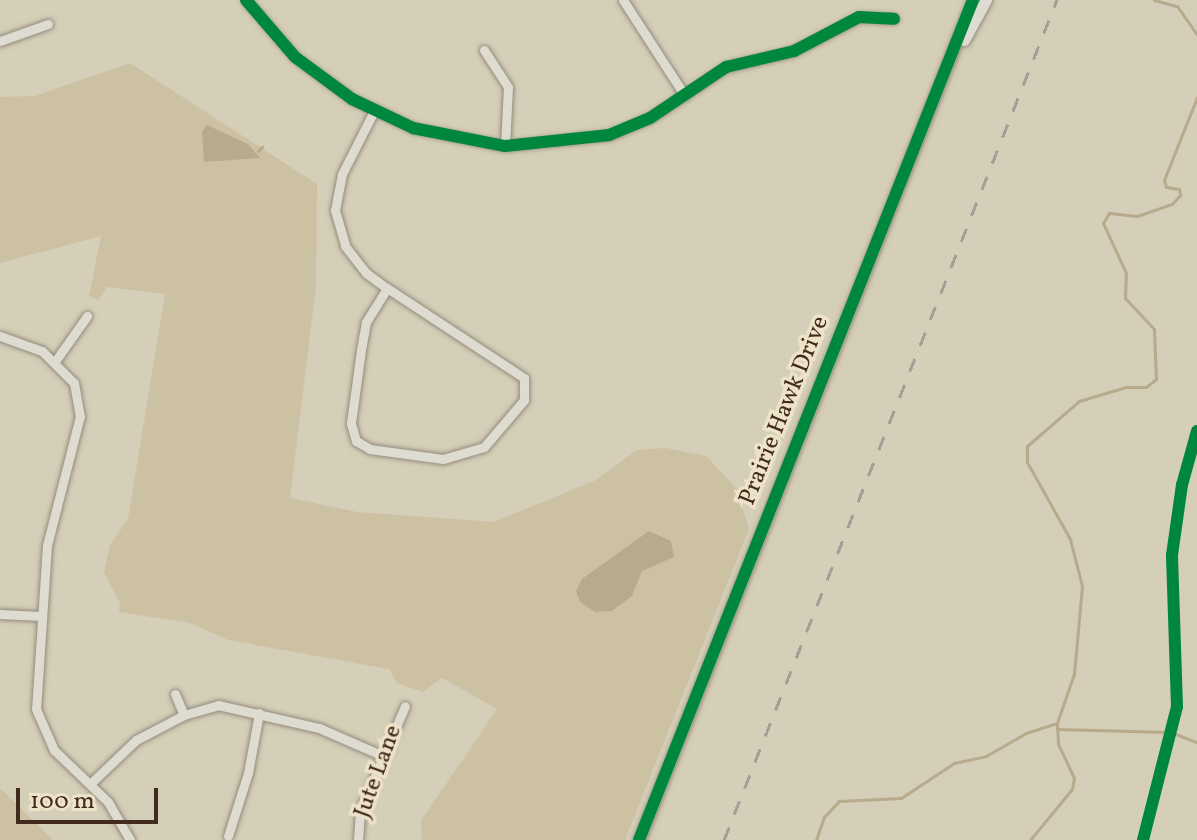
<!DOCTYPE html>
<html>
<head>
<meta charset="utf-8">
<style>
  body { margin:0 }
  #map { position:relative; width:1197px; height:840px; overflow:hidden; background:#d5ceb8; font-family:Vollkorn,serif }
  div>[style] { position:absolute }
  .green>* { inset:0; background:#cdc1a4 }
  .water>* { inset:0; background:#b8aa8d }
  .stream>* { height:3px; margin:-1.5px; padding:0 1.5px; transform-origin:1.5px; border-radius:1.5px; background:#b8aa8d }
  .roads { filter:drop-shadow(0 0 2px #948c7e) drop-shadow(0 0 2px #948c7e) }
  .minor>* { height:9px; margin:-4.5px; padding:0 4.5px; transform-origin:4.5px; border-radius:4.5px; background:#dedbd0 }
  .tertiary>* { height:11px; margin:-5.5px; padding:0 5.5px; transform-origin:5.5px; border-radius:5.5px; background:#dedbd0 }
  .rail>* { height:3px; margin-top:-1.5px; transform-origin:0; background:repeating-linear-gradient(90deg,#a59f96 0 14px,transparent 0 28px) }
  .cycleway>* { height:12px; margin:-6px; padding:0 6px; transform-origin:6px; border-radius:6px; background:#00873e }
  span { translate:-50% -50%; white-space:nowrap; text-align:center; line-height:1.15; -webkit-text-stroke:7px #ece3c8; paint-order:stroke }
  .street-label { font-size:24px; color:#432a1f }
  .scale { position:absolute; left:16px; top:788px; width:142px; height:36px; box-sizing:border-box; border:4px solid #432a1f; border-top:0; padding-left:10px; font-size:24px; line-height:28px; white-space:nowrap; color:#432a1f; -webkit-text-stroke:6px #ece3c8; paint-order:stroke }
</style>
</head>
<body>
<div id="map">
  <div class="green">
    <div style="clip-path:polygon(130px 63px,317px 184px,316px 286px,290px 498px,357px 512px,494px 522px,596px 480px,637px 450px,666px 448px,706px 456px,737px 489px,749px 529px,625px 840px,422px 840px,421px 821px,497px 709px,442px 678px,423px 692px,397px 683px,389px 669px,228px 640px,190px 623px,119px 612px,120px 603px,104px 573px,110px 545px,128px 519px,165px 294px,107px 287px,98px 300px,89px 296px,101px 236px,0 263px,0 97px,35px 96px)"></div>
    <div style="clip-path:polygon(0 788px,53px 840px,0 840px)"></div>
  </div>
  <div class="water">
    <div style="clip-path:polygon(207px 125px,248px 144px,260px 158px,204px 162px,202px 132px)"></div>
    <div style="clip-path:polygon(649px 531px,671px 541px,674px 557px,642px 571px,632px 596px,612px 611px,595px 612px,580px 602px,576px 591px,582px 579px)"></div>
  </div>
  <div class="stream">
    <div style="left:1154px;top:0;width:24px;rotate:15deg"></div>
    <div style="left:1177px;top:6px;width:35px;rotate:55deg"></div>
    <div style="left:258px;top:151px;width:6px;rotate:-45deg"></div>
    <div style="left:1057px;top:729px;width:111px;rotate:1.5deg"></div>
    <div style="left:1173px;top:733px;width:26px;rotate:21deg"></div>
    <div style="left:816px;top:840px;width:24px;rotate:-71deg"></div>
    <div style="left:824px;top:817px;width:22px;rotate:-47deg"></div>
    <div style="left:839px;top:801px;width:62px;rotate:-2.8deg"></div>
    <div style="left:901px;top:798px;width:64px;rotate:-33.4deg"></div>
    <div style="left:954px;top:763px;width:33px;rotate:-12deg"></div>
    <div style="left:986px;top:756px;width:46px;rotate:-29.9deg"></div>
    <div style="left:1026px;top:733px;width:33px;rotate:-18deg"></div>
    <div style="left:1030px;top:840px;width:66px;rotate:-50.5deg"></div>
    <div style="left:1072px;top:789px;width:11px;rotate:-80deg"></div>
    <div style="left:1074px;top:778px;width:38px;rotate:-115deg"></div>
    <div style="left:1058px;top:743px;width:20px;rotate:-93deg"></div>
    <div style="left:1057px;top:723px;width:52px;rotate:-70.9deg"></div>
    <div style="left:1074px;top:674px;width:88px;rotate:-84.8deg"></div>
    <div style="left:1082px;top:586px;width:49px;rotate:-104.3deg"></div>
    <div style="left:1070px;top:539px;width:88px;rotate:-119.2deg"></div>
    <div style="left:1027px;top:462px;width:16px;rotate:-90deg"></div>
    <div style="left:1027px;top:446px;width:69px;rotate:-40.9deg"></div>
    <div style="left:1079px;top:401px;width:49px;rotate:-16.6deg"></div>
    <div style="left:1126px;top:387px;width:20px"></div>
    <div style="left:1146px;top:387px;width:13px;rotate:-39deg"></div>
    <div style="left:1156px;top:379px;width:50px;rotate:-92.3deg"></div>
    <div style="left:1154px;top:329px;width:42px;rotate:-133.1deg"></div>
    <div style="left:1125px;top:298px;width:25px;rotate:-88deg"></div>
    <div style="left:1126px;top:273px;width:55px;rotate:-114.7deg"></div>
    <div style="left:1103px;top:223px;width:12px;rotate:-59deg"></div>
    <div style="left:1109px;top:213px;width:28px;rotate:6deg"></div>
    <div style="left:1137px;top:216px;width:37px;rotate:-19deg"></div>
    <div style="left:1172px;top:204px;width:12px;rotate:-48deg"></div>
    <div style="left:1180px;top:195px;width:6px;rotate:-99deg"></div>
    <div style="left:1179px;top:189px;width:13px;rotate:-171deg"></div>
    <div style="left:1166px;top:187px;width:7px;rotate:-106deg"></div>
    <div style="left:1164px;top:180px;width:89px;rotate:-68.3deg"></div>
  </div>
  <div class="roads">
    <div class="minor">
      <div style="left:246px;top:0;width:75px;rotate:49.3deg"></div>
      <div style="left:295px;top:57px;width:71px;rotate:36.4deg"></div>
      <div style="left:352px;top:99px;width:68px;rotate:25.4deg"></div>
      <div style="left:413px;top:128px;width:94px;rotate:11.1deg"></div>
      <div style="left:505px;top:146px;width:105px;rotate:-6deg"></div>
      <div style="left:609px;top:135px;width:44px;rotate:-22.5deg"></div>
      <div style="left:650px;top:118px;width:92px;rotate:-33.9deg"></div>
      <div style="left:726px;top:67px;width:70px;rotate:-13.2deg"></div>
      <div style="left:794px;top:51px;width:73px;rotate:-27.6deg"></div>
      <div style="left:859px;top:17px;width:35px;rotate:3deg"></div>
      <div style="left:623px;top:0;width:114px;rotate:57.1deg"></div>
      <div style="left:0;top:41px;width:51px;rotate:-19.5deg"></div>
      <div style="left:484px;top:50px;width:44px;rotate:57deg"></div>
      <div style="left:508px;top:87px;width:59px;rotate:92.9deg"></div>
      <div style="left:374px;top:111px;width:71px;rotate:116.9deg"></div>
      <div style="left:342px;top:174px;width:37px;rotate:101deg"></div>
      <div style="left:335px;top:210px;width:37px;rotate:74deg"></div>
      <div style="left:345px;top:246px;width:34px;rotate:52deg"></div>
      <div style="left:366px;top:273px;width:26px;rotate:36deg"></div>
      <div style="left:387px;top:288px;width:164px;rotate:33.3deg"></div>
      <div style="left:524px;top:378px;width:22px;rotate:90deg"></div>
      <div style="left:524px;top:400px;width:62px;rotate:130.4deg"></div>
      <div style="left:484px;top:447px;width:43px;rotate:163.7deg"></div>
      <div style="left:443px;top:459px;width:74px;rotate:-172.2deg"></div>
      <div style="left:370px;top:449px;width:16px;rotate:-150deg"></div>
      <div style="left:356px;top:441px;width:19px;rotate:-106deg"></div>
      <div style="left:351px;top:423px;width:74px;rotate:-82.2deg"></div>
      <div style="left:361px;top:350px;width:28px;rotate:-80deg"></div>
      <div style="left:366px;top:322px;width:40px;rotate:-58deg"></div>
      <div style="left:0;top:336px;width:45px;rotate:19.7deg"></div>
      <div style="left:42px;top:351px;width:45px;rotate:45deg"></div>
      <div style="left:74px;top:383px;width:34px;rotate:80deg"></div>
      <div style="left:80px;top:416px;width:133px;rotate:104.3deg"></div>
      <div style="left:47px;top:545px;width:164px;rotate:93.8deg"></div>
      <div style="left:36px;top:709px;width:45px;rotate:66.3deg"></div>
      <div style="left:54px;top:750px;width:75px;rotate:43.9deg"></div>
      <div style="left:108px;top:802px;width:44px;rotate:59.9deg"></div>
      <div style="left:56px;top:360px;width:54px;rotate:-54.8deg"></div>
      <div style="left:0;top:614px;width:41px;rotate:2.8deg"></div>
      <div style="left:175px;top:694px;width:23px;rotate:67deg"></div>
      <div style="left:90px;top:784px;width:64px;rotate:-43.7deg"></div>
      <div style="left:136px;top:740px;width:54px;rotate:-27.5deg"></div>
      <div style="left:184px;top:715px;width:35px;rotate:-16deg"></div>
      <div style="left:218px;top:705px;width:104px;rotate:12.8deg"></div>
      <div style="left:319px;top:728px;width:68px;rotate:23.5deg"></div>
      <div style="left:228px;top:836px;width:66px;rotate:-72.4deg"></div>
      <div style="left:248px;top:773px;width:61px;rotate:-79.6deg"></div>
      <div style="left:358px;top:840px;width:29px;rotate:-86deg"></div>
      <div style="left:360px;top:811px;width:114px;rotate:-66.8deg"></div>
    </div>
    <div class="tertiary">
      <div style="left:964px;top:40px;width:46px;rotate:-61.2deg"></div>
      <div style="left:639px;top:840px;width:904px;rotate:-68.32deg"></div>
    </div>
  </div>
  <div class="rail">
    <div style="left:724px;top:840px;width:904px;rotate:-68.38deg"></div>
  </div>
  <div class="cycleway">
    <div style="left:246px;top:0;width:75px;rotate:49.3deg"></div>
    <div style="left:295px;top:57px;width:71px;rotate:36.4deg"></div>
    <div style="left:352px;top:99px;width:68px;rotate:25.4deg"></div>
    <div style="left:413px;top:128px;width:94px;rotate:11.1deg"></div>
    <div style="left:505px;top:146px;width:105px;rotate:-6deg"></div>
    <div style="left:609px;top:135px;width:44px;rotate:-22.5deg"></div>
    <div style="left:650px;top:118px;width:92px;rotate:-33.9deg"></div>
    <div style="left:726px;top:67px;width:70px;rotate:-13.2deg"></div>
    <div style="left:794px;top:51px;width:73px;rotate:-27.6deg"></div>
    <div style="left:859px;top:17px;width:35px;rotate:3deg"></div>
    <div style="left:639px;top:840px;width:904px;rotate:-68.32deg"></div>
    <div style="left:1143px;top:840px;width:137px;rotate:-75.7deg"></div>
    <div style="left:1177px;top:707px;width:152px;rotate:-91.9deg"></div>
    <div style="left:1172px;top:555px;width:71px;rotate:-81.9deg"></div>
    <div style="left:1182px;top:485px;width:56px;rotate:-74.5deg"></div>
  </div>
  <div class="street-label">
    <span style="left:785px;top:411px;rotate:-68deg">Prairie Hawk Drive</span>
    <span style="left:379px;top:772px;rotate:-70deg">Jute Lane</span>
  </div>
  <div class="scale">100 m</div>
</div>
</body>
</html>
